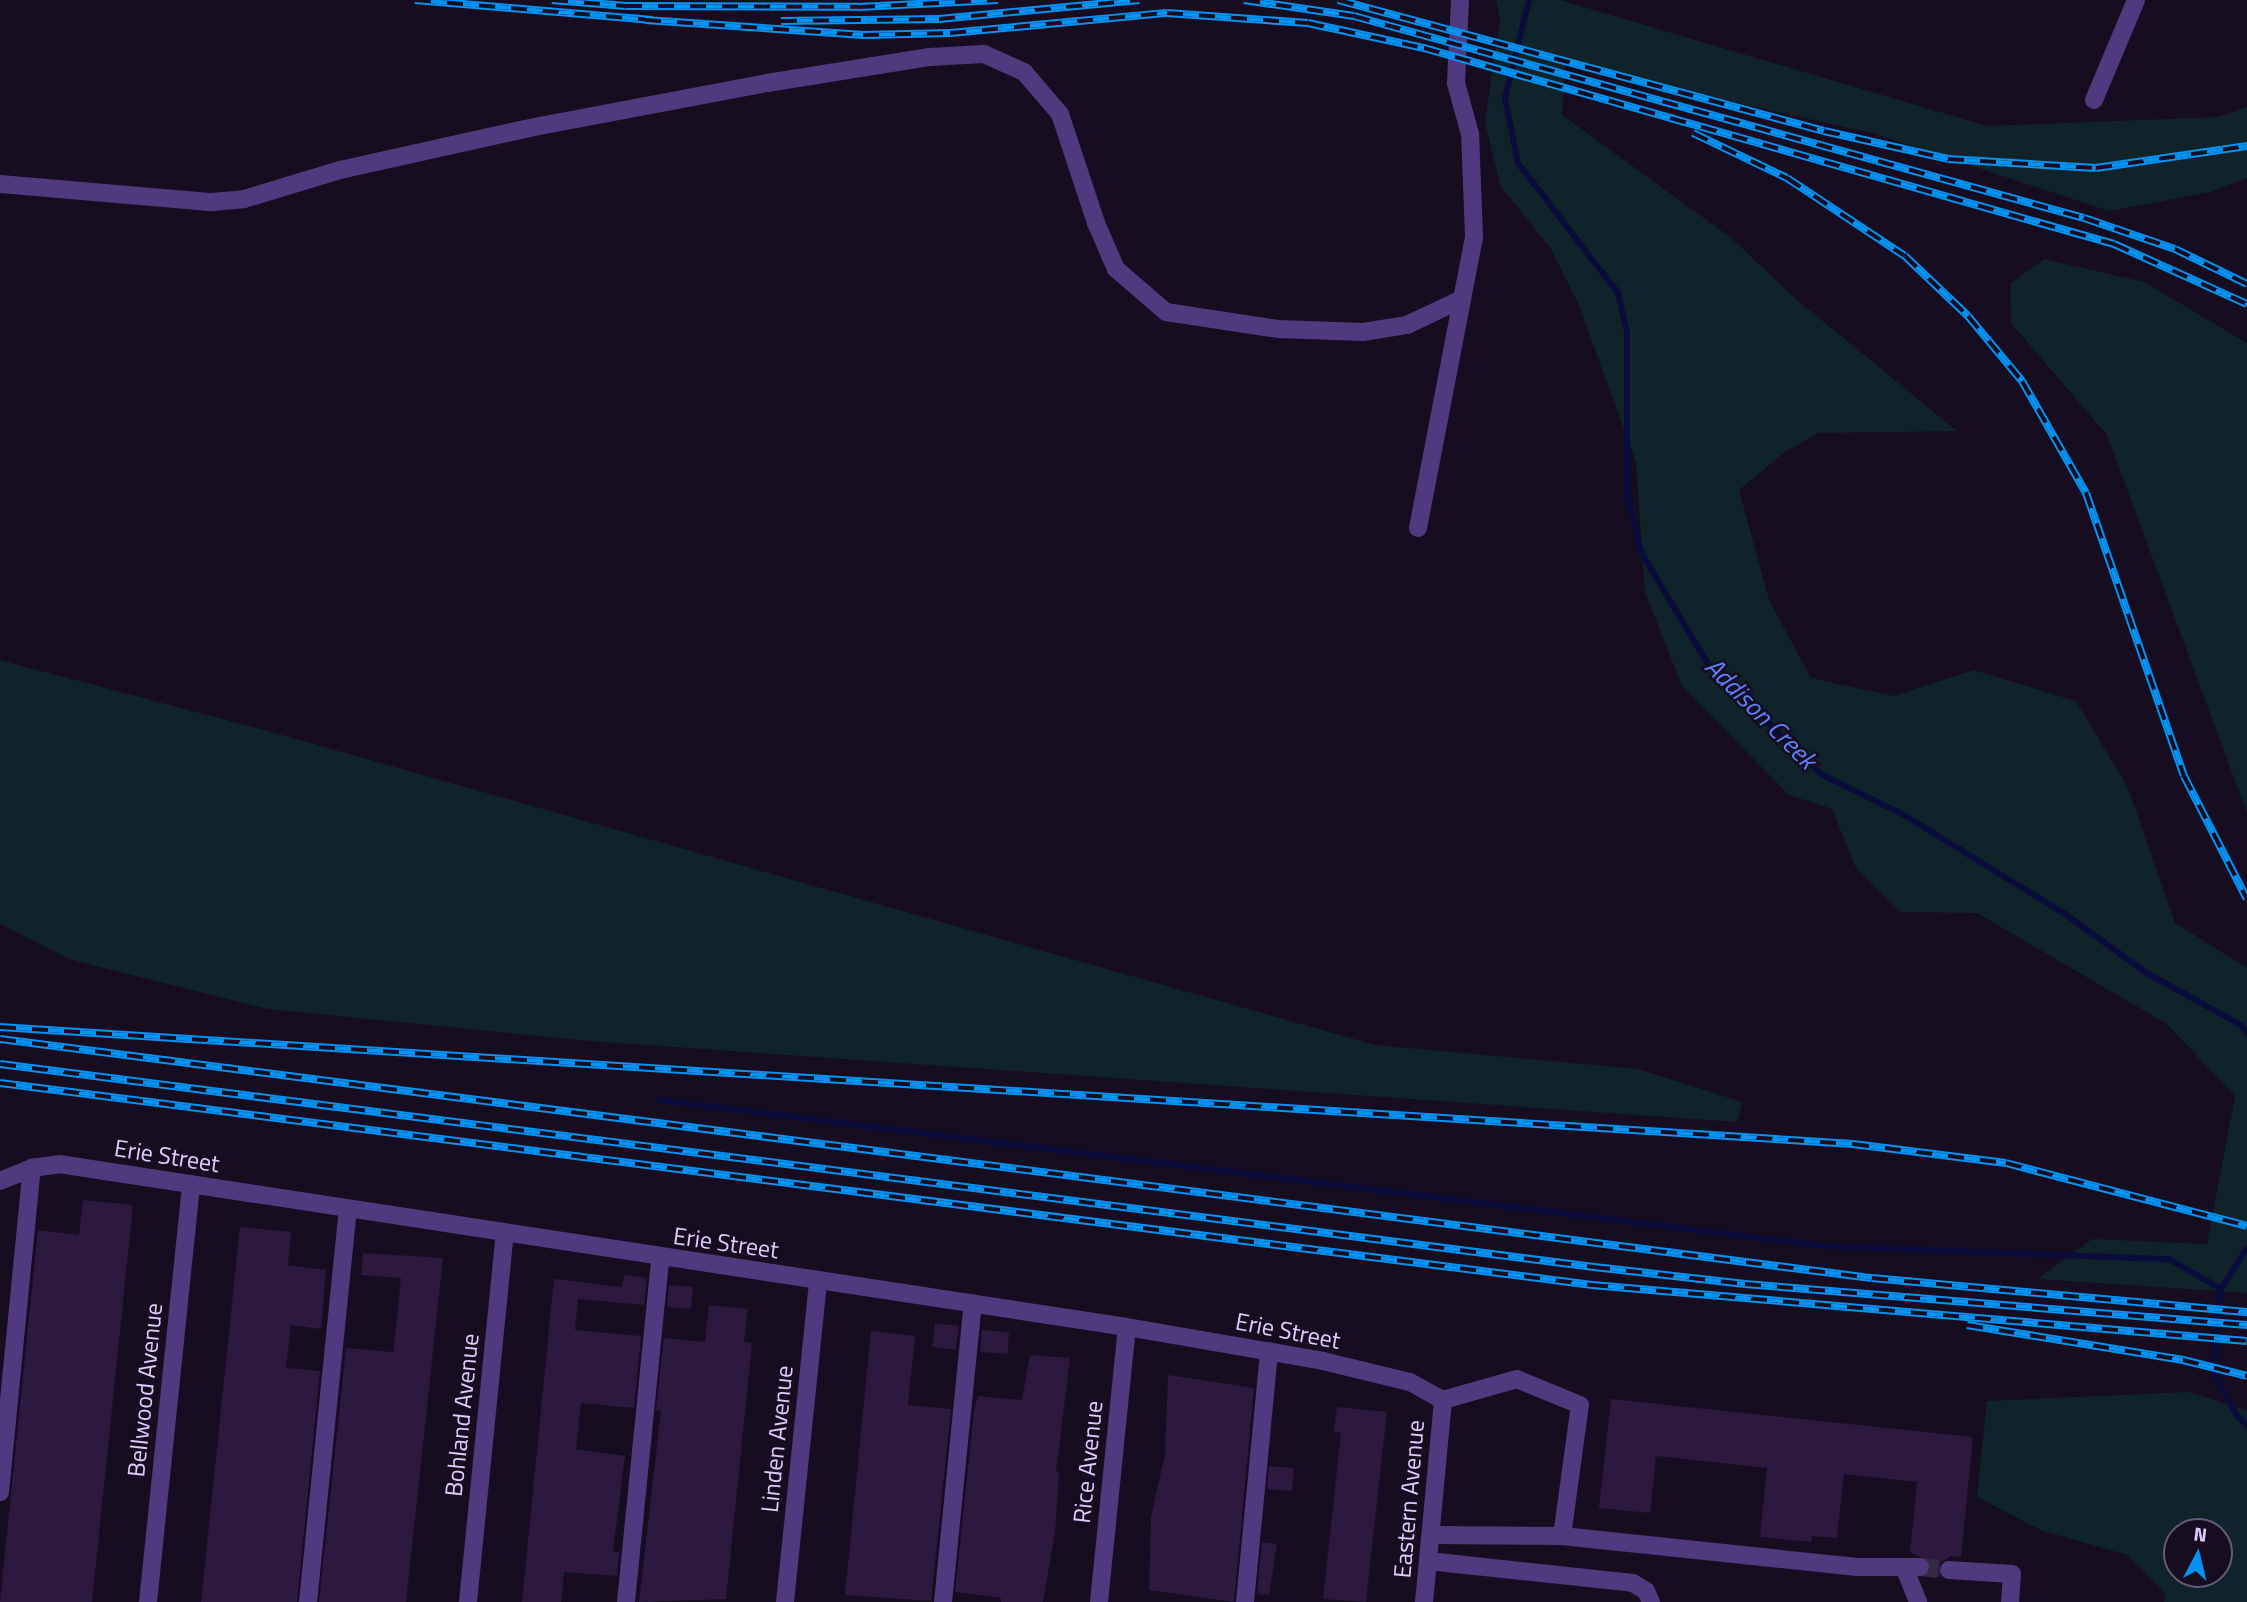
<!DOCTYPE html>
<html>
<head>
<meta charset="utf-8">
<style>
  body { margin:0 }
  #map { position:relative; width:2247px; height:1602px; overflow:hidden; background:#160d20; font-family:"Titillium Web",sans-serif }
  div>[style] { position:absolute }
  .green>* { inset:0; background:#10232a }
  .stream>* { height:6px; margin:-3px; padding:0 3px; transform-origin:3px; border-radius:3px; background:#0a0d3c }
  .building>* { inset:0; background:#2d1940; transform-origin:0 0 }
  .minor-tunnel>* { height:18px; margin-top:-9px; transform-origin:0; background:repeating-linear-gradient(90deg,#342a41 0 18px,transparent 0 27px) }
  .minor>* { height:18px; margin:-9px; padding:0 9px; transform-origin:9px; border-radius:9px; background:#50397e }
  .rail>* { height:8px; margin-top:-4px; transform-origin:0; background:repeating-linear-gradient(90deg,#160d20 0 16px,#0493f3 0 32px); box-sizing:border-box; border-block:2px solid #0493f3 }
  span { translate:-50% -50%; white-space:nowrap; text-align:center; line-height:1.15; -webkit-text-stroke:5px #160d20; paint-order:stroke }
  .street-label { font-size:24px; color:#e1ccfe }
  .water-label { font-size:26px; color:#5c82fd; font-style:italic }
  .north { position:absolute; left:2163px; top:1518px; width:70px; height:70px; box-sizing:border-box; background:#160d20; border:2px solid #675979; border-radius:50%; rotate:7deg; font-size:19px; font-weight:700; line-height:28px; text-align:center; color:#e1ccfe }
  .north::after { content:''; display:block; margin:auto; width:24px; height:32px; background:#0493f3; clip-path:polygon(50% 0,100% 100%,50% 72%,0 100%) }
</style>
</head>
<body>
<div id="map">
  <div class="green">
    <div style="clip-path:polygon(1496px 0,1560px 0,1987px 126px,2218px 117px,2247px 107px,2247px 178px,2211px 192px,2109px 211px,1876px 134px,1565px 64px,1562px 115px,1730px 237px,1797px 300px,1957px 431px,1819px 433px,1785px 452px,1739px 490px,1769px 600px,1811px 678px,1894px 696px,1974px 670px,2076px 701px,2128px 788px,2175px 923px,2247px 968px,2247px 1293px,2038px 1279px,2092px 1239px,2207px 1244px,2235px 1096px,2167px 1024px,1977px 913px,1901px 912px,1856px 868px,1832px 809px,1789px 795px,1682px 686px,1645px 592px,1636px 462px,1578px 303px,1551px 249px,1500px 185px,1485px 121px,1500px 20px)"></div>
    <div style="clip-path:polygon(2044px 259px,2144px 282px,2247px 343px,2247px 813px,2107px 435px,2011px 323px,2010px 284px)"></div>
    <div style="clip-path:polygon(0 660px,282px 735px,1375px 1045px,1638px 1069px,1742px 1102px,1737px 1122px,590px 1041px,267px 1009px,69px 959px,0 924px)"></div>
    <div style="clip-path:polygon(evenodd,2188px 1392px,2247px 1410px,2247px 1602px,2164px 1602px,2165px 1593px,2128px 1555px,2043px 1531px,1977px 1497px,1987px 1401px,2188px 1392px,2177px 1532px,2219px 1532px,2219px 1574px,2177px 1574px,2177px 1532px)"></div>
  </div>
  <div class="stream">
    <div style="left:1529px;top:0;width:101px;rotate:103.8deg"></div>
    <div style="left:1505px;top:98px;width:66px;rotate:78.7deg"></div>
    <div style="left:1518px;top:163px;width:164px;rotate:52.4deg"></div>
    <div style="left:1618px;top:293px;width:39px;rotate:77deg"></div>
    <div style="left:1627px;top:331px;width:162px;rotate:90deg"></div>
    <div style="left:1627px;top:493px;width:61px;rotate:76.7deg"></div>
    <div style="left:1641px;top:552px;width:131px;rotate:59.1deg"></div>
    <div style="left:1708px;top:664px;width:158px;rotate:44.2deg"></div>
    <div style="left:1821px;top:774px;width:93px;rotate:26.3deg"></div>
    <div style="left:1904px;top:815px;width:193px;rotate:31.6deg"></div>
    <div style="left:2068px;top:916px;width:95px;rotate:36deg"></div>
    <div style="left:2145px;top:972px;width:110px;rotate:28.9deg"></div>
    <div style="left:2241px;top:1025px;width:10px;rotate:53deg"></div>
    <div style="left:660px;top:1100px;width:1173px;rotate:7.15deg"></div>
    <div style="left:1824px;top:1246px;width:345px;rotate:2.2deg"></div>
    <div style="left:2169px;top:1259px;width:60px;rotate:30deg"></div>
    <div style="left:2247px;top:1248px;width:49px;rotate:122.4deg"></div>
    <div style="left:2221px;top:1289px;width:83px;rotate:95.5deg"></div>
    <div style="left:2213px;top:1372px;width:51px;rotate:60.9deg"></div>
    <div style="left:2238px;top:1417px;width:12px;rotate:42deg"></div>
  </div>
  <div class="building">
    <div style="clip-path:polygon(83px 1200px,133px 1205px,92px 1602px,0 1602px,38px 1230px,79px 1235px)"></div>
    <div style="clip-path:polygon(240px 1227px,291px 1232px,288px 1265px,326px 1270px,321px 1329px,291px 1325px,286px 1368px,320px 1371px,297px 1602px,201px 1602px)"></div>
    <div style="clip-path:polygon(363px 1253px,443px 1258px,406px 1602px,319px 1602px,346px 1348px,393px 1352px,398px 1309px,401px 1278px,361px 1275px)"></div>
    <div style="clip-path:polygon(624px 1275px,647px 1278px,644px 1305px,578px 1299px,575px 1330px,641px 1336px,634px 1408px,581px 1403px,576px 1449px,625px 1456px,613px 1552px,619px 1552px,617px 1576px,564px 1572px,561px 1602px,522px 1602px,554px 1279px,622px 1287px)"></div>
    <div style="left:669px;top:1285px;width:24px;height:22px;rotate:5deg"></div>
    <div style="clip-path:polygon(709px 1305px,748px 1309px,744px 1342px,752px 1343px,726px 1599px,639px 1602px,661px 1411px,656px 1410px,664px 1338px,705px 1342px)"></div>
    <div style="left:935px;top:1323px;width:24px;height:24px;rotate:7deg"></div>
    <div style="left:982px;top:1330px;width:27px;height:22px;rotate:4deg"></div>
    <div style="clip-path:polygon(871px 1331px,915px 1336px,908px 1405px,951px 1409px,931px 1601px,845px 1595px)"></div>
    <div style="clip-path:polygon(1030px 1355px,1070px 1358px,1056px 1472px,1059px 1473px,1055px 1533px,1043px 1602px,1001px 1602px,1001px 1598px,955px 1592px,974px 1411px,978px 1396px,1022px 1400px)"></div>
    <div style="clip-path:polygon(1168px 1375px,1254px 1388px,1234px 1602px,1149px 1590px,1151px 1518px,1165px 1454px)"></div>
    <div style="clip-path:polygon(1611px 1399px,1973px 1437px,1961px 1557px,1951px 1556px,1940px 1563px,1940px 1577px,1927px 1576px,1929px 1561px,1910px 1552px,1917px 1482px,1844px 1474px,1837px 1538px,1812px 1536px,1811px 1542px,1760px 1537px,1767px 1468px,1656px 1456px,1650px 1513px,1599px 1508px)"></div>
    <div style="clip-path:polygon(1337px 1407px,1387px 1412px,1366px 1602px,1323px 1599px,1341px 1433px,1334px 1432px)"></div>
    <div style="left:1269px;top:1466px;width:25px;height:23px;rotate:5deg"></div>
    <div style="clip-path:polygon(1262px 1542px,1277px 1544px,1269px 1595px,1257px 1594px)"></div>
  </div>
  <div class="minor-tunnel">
    <div style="left:1920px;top:1567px;width:29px;rotate:6deg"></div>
  </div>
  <div class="minor">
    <div style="left:2094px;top:100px;width:108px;rotate:-67.2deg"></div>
    <div style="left:0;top:184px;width:213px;rotate:4.9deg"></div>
    <div style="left:212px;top:202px;width:32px;rotate:-5deg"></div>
    <div style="left:244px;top:199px;width:100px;rotate:-16.8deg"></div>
    <div style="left:340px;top:170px;width:199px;rotate:-12.5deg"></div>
    <div style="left:534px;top:127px;width:237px;rotate:-10.7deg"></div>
    <div style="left:767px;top:83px;width:165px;rotate:-9.1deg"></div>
    <div style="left:930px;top:57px;width:54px;rotate:-3.2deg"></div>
    <div style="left:984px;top:54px;width:44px;rotate:24.2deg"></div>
    <div style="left:1024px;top:72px;width:55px;rotate:49.4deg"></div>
    <div style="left:1060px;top:114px;width:115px;rotate:71.7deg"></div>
    <div style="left:1096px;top:223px;width:50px;rotate:66.5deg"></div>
    <div style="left:1116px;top:269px;width:66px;rotate:40.7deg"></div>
    <div style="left:1166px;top:312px;width:113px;rotate:8.6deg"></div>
    <div style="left:1278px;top:329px;width:85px;rotate:2deg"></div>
    <div style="left:1363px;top:332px;width:45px;rotate:-9deg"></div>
    <div style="left:1407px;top:325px;width:61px;rotate:-25.3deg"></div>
    <div style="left:1418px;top:528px;width:297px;rotate:-79.1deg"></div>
    <div style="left:1474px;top:236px;width:102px;rotate:-92.2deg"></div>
    <div style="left:1470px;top:134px;width:53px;rotate:-105.4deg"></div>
    <div style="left:1456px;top:83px;width:83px;rotate:-87.2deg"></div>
    <div style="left:0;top:1181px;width:35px;rotate:-22deg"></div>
    <div style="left:32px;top:1168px;width:27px;rotate:-8deg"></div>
    <div style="left:59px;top:1164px;width:1080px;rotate:8.68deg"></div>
    <div style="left:1127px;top:1327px;width:199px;rotate:9.8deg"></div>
    <div style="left:1323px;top:1361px;width:89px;rotate:13.6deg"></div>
    <div style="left:1410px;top:1382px;width:38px;rotate:29deg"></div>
    <div style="left:0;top:1492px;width:326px;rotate:-84.4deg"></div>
    <div style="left:1431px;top:1535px;width:131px;rotate:0.4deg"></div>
    <div style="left:1562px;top:1536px;width:132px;rotate:-82.2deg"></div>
    <div style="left:1580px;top:1405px;width:68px;rotate:-157.6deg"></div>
    <div style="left:1517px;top:1379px;width:77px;rotate:164.2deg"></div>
    <div style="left:1562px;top:1536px;width:297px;rotate:6deg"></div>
    <div style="left:1857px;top:1567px;width:63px"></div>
    <div style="left:1428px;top:1561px;width:206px;rotate:6.1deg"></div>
    <div style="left:1633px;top:1583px;width:15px;rotate:32deg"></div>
    <div style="left:1646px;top:1591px;width:12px;rotate:66deg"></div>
    <div style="left:1904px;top:1567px;width:38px;rotate:68deg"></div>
    <div style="left:1949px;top:1570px;width:63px;rotate:3.6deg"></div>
    <div style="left:2012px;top:1574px;width:28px;rotate:94deg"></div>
    <div style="left:148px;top:1602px;width:420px;rotate:-84.1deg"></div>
    <div style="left:308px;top:1602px;width:393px;rotate:-84.2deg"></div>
    <div style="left:468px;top:1602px;width:371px;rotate:-84.3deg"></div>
    <div style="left:626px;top:1602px;width:345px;rotate:-84.3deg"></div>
    <div style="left:785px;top:1602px;width:324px;rotate:-84.1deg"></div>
    <div style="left:943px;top:1602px;width:300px;rotate:-84.3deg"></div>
    <div style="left:1099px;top:1602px;width:276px;rotate:-84.2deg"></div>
    <div style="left:1245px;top:1602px;width:252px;rotate:-84.5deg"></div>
    <div style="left:1424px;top:1602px;width:203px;rotate:-84.6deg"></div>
  </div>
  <div class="rail">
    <div style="left:415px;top:0;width:238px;rotate:4.8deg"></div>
    <div style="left:552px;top:0;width:74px;rotate:4.6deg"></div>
    <div style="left:626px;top:6px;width:233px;rotate:0.2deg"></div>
    <div style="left:859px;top:7px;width:139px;rotate:-2.9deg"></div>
    <div style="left:1244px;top:0;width:111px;rotate:8.3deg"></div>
    <div style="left:1354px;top:16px;width:757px;rotate:15.47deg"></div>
    <div style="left:2084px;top:218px;width:96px;rotate:18.8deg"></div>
    <div style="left:2175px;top:249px;width:80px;rotate:25.9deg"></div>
    <div style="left:1338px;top:0;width:503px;rotate:15.09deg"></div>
    <div style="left:1824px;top:131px;width:127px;rotate:12.7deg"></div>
    <div style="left:1948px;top:159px;width:148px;rotate:3.5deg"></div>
    <div style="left:2096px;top:168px;width:153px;rotate:-8.3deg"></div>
    <div style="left:645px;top:20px;width:219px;rotate:3.9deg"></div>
    <div style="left:863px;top:35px;width:87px;rotate:-1.3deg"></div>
    <div style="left:950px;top:33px;width:218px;rotate:-5.3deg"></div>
    <div style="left:1167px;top:13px;width:141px;rotate:4.1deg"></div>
    <div style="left:1308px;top:23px;width:119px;rotate:12.2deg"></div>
    <div style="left:1424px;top:48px;width:717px;rotate:15.86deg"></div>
    <div style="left:2114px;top:244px;width:146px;rotate:24.3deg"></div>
    <div style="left:781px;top:21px;width:158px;rotate:-0.7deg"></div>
    <div style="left:939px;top:19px;width:201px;rotate:-5.4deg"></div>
    <div style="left:1693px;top:133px;width:104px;rotate:25.6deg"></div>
    <div style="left:1787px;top:178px;width:141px;rotate:33.5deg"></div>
    <div style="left:1905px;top:256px;width:87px;rotate:43.6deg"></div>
    <div style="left:1968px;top:316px;width:85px;rotate:50.3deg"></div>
    <div style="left:2022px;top:381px;width:129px;rotate:60.3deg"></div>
    <div style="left:2086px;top:493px;width:299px;rotate:70.9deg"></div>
    <div style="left:2184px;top:776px;width:138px;rotate:62.9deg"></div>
    <div style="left:0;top:1027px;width:1857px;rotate:3.61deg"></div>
    <div style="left:1853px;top:1144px;width:154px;rotate:7.1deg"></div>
    <div style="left:2006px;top:1163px;width:249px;rotate:14.6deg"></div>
    <div style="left:0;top:1039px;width:1887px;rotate:7.28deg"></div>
    <div style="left:1872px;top:1278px;width:377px;rotate:5.2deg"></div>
    <div style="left:0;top:1064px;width:1607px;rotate:7.26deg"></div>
    <div style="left:1594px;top:1267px;width:152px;rotate:6.4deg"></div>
    <div style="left:1745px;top:1284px;width:504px;rotate:4.67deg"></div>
    <div style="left:0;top:1083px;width:1605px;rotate:7.23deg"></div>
    <div style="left:1592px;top:1285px;width:657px;rotate:4.89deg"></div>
    <div style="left:1967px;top:1325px;width:219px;rotate:9.2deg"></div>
    <div style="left:2183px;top:1360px;width:66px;rotate:14deg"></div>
  </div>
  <div class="street-label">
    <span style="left:167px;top:1156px;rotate:9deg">Erie Street</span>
    <span style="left:726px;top:1243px;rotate:8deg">Erie Street</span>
    <span style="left:1288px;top:1331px;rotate:11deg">Erie Street</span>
    <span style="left:145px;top:1390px;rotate:-84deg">Bellwood Avenue</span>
    <span style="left:462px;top:1415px;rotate:-84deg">Bohland Avenue</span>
    <span style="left:777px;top:1439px;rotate:-84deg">Linden Avenue</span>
    <span style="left:1088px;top:1462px;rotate:-84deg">Rice Avenue</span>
    <span style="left:1409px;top:1499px;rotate:-85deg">Eastern Avenue</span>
  </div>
  <div class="water-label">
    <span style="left:1761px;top:713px;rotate:45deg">Addison Creek</span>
  </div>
  <div class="north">N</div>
</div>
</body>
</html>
